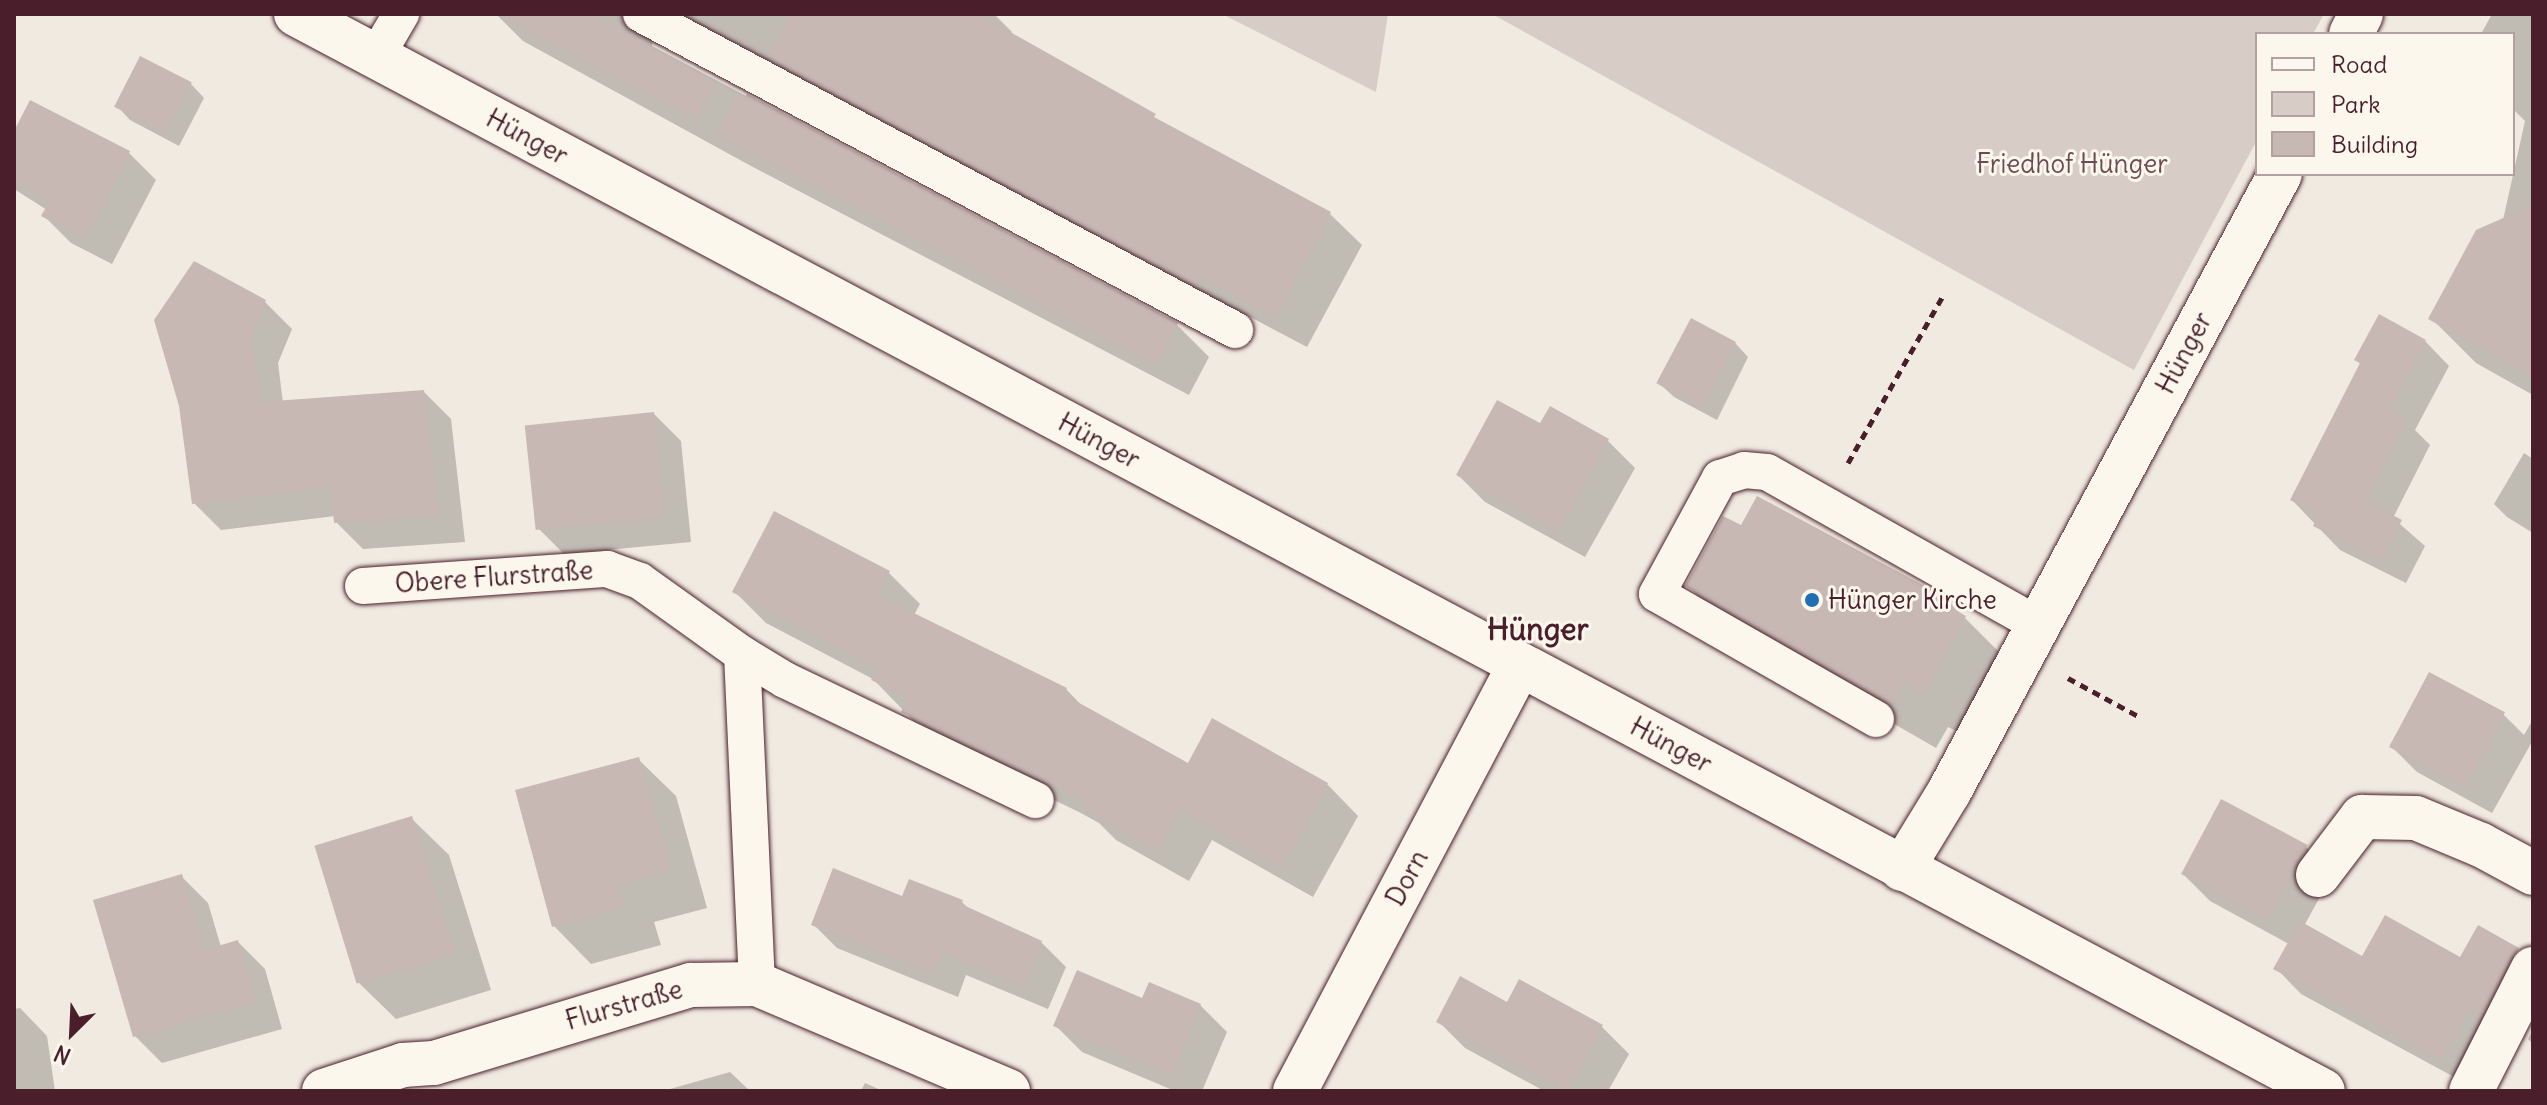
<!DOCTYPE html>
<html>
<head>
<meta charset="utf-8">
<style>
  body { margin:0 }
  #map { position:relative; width:2547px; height:1105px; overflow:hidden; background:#f0eae0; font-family:Delius,sans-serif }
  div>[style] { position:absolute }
  .green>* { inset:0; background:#d8ccc6 }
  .shadow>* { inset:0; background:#0003 }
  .building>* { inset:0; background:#c8b8b3; transform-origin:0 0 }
  .path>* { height:5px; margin-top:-2.5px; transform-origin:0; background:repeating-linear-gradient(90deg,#4a1f2b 0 8px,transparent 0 14px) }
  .roads { filter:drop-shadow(0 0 2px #4a1f2b) drop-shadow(0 0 2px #4a1f2b) }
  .lane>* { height:36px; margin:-18px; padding:0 18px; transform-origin:18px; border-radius:18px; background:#fbf7ec }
  .street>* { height:44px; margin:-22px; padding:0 22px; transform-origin:22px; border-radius:22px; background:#fbf7ec }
  .secondary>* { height:44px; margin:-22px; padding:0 22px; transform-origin:22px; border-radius:22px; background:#fbf7ec }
  .dots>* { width:22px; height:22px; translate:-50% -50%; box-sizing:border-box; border:4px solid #fbf7ec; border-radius:50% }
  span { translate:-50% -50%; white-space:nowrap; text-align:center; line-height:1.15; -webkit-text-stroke:6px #fbf7ec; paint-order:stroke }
  .street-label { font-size:26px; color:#4a1f2b }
  .park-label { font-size:26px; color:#6e4a52 }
  .poi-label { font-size:26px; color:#4a1f2b }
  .left { translate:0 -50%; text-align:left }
  .quarter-label { font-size:30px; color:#4a1f2b; font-weight:700 }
  .frame { position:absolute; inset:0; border:16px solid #4a1f2b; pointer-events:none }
  .legend { position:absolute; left:2255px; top:32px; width:260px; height:144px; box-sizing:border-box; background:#fbf7ec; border:2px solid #b4a19f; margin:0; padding:10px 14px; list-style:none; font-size:24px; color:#4a1f2b }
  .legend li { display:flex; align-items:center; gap:16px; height:40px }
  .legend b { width:40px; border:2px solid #b4a19f }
  .north { position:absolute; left:32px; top:993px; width:80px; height:80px; -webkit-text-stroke:6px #fbf7ec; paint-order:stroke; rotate:204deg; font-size:22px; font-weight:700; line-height:32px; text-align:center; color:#4a1f2b }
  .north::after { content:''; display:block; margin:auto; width:28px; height:36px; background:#4a1f2b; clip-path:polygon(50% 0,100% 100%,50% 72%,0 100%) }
</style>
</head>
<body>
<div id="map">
  <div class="green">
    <div style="clip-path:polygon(1222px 14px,1388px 14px,1376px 92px)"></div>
    <div style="clip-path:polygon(1492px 14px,2324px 14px,2313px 34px,2257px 34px,2257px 140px,2134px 370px)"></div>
  </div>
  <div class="shadow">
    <div style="clip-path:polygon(496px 14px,994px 14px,1012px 32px,1011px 35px,1162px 124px,1330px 214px,1362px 245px,1307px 347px,1233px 308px,1229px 316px,654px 35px,652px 46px,1177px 325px,1209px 357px,1189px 395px,751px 166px,523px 41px)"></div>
    <div style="clip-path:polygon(2492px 14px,2533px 14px,2533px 395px,2476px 363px,2431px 318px,2503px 220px,2525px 121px,2513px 109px,2513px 34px,2481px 34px)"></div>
    <div style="clip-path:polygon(191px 84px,204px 98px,179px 146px,130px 120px,117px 106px)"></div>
    <div style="clip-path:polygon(14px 135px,129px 153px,156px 180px,112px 264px,71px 243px,44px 216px,47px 210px,14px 189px)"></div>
    <div style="clip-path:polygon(195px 263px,265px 302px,292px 329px,278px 363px,283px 403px,424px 392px,451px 419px,465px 542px,363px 549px,336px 522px,335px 516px,221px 530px,194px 503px)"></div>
    <div style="clip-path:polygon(2425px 341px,2449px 366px,2415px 430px,2430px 445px,2393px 518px,2425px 546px,2406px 583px,2340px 550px,2292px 500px,2361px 365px,2357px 360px)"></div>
    <div style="clip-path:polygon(1735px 343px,1748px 357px,1717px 420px,1674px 397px,1660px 384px)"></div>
    <div style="clip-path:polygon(1551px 409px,1608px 441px,1635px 468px,1585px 557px,1485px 502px,1458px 475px,1541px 426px)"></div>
    <div style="clip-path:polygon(654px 414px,681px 441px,691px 542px,564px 554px,537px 527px)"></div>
    <div style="clip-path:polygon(2524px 453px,2533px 459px,2533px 533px,2507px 517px,2494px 504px)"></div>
    <div style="clip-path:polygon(1742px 528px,1946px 599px,2009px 662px,1969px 737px,1948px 727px,1936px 748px,1733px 631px,1688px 586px)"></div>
    <div style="clip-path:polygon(889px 573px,920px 604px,914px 615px,1066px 689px,1085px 709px,1189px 766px,1327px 784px,1358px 816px,1313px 897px,1212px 840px,1189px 881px,1116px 840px,1099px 823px,1079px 812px,935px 743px,873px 679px,766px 623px,735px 592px)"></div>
    <div style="clip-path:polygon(2430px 674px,2504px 715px,2524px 735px,2533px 719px,2533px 740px,2492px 813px,2417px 772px,2390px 745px)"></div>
    <div style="clip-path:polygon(638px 759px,676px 796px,707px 908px,654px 922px,661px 945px,591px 964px,554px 926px)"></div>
    <div style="clip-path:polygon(411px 818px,449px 855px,491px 990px,396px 1019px,358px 982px)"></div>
    <div style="clip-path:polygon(2306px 847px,2333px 873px,2304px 926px,2363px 959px,2507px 964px,2533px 989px,2467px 1084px,2301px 994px,2276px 968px,2289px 944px,2210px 901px,2183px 874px)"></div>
    <div style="clip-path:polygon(181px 876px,208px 903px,221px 947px,238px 942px,265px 969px,282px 1029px,162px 1063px,135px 1036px)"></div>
    <div style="clip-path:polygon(903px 899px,962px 902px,971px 911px,1041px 942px,1066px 967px,1048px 1009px,966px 975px,958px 997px,837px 948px,813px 924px)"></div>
    <div style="clip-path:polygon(1143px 1001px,1200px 1005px,1227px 1032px,1202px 1091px,1175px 1091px,1082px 1052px,1056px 1026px)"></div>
    <div style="clip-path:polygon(1508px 1004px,1602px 1027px,1629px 1054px,1608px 1091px,1544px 1091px,1465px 1048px,1438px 1021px)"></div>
    <div style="clip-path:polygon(20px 1008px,47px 1036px,55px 1091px,14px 1091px,14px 1009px)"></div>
    <div style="clip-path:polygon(2533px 1029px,2533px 1044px,2528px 1039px)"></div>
    <div style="clip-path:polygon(730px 1072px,750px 1091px,663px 1091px)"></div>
    <div style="clip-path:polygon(865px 1083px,883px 1091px,861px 1091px)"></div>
  </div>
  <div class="building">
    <div style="clip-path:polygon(497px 14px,591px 14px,715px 82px,695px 120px)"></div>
    <div style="clip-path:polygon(792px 14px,978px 14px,1156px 114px,1154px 117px,1331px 212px,1275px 317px,1201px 278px,1197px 286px,767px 57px)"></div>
    <div style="left:140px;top:56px;width:58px;height:57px;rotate:27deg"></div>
    <div style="clip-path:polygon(737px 94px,744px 98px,747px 94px,1178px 323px,1156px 365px,717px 135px)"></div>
    <div style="clip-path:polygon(30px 100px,130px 151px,85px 239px,41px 216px,50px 200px,14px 181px,14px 131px)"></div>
    <div style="clip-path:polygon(2533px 205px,2533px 377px,2428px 319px,2476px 230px)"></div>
    <div style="clip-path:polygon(194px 261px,266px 300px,251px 335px,261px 402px,424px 390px,439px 515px,334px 523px,331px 487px,192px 504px,179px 406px,154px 320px)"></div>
    <div style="clip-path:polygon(2379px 314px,2426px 340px,2389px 410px,2407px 419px,2365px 501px,2402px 520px,2381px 560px,2313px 526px,2319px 515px,2290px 500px,2360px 363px,2354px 360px)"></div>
    <div style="left:1691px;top:318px;width:51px;height:74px;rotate:28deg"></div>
    <div style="clip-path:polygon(1497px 400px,1540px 423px,1550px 406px,1609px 439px,1558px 532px,1456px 475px)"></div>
    <div style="left:654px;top:412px;width:105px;height:130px;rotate:84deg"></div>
    <div style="clip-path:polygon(1757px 496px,1947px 598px,1944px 604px,1966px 616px,1924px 693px,1903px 683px,1890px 705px,1685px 586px,1723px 516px,1741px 525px)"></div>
    <div style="clip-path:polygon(774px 511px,890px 571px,877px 595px,1067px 688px,1063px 694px,1188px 763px,1212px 718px,1328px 783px,1281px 867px,1180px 810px,1157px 851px,1082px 809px,1086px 803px,1045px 781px,901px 712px,908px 698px,871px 680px,877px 668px,732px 592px)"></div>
    <div style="left:2429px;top:672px;width:86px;height:85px;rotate:28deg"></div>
    <div style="clip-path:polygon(639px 757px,671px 871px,618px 885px,625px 907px,552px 927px,515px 790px)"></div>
    <div style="left:2221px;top:799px;width:98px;height:85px;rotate:28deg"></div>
    <div style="left:412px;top:816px;width:144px;height:102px;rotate:73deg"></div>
    <div style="clip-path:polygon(833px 868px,902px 896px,909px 879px,963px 900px,961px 904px,1042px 941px,1023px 986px,942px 952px,933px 974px,811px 925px)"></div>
    <div style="clip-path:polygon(182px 874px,204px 950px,238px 940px,256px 1002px,133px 1037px,93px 900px)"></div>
    <div style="clip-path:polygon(2385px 915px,2460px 957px,2478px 925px,2519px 948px,2482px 1015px,2470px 1008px,2441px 1060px,2273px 969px,2300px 921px,2362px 956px)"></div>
    <div style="clip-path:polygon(1077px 970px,1142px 998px,1149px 982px,1201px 1004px,1171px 1075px,1053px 1026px)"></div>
    <div style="clip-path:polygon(1460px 976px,1507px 1002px,1519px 979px,1603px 1025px,1567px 1091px,1436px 1022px)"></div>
  </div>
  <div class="path">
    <div style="left:1848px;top:463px;width:194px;rotate:-60.4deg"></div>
    <div style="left:2068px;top:678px;width:80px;rotate:28.5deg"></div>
  </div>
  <div class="roads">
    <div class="lane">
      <div style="left:641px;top:14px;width:673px;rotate:28.01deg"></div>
      <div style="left:376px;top:57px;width:50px;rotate:-59.8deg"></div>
      <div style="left:363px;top:586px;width:245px;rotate:-4deg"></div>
      <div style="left:607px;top:569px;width:35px;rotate:20deg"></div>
      <div style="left:640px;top:581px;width:125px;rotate:35.6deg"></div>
      <div style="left:1876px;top:719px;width:252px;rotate:-150.3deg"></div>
      <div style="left:1657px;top:594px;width:132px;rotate:-61.5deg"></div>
      <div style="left:1720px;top:478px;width:25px;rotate:-18deg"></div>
      <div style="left:1744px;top:470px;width:23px;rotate:5deg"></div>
      <div style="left:1767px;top:472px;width:312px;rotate:29.4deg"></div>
      <div style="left:757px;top:984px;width:330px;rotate:-92.6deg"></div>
      <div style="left:742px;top:654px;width:50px;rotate:31.2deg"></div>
      <div style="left:785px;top:680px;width:278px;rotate:25.6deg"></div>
    </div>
    <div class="street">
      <div style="left:2351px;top:34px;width:22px;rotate:-63deg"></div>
      <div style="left:1902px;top:869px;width:90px;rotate:-58.6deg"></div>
      <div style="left:1949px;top:792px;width:701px;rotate:-61.83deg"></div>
      <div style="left:2318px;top:875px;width:73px;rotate:-52.8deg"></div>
      <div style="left:2362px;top:817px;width:54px;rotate:1.1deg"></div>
      <div style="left:2416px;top:818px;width:70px;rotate:22.6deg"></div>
      <div style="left:2481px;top:845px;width:59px;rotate:28.3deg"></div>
      <div style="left:324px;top:1091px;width:83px;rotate:-18.2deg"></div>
      <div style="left:403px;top:1065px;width:31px;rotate:-4deg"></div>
      <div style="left:434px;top:1063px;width:269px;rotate:-16.9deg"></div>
      <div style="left:691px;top:985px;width:66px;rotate:-0.9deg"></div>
      <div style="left:757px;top:984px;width:273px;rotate:23.1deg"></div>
      <div style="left:1295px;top:1091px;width:482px;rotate:-62.2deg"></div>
      <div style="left:2471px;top:1091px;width:137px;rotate:-63.1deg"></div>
    </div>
    <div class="secondary">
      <div style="left:296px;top:14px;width:2295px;rotate:27.98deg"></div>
    </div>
  </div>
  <div class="dots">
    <div style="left:1812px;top:600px;background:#1f6fb2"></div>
  </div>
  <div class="street-label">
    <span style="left:527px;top:137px;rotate:28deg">Hünger</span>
    <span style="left:2184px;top:353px;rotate:-62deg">Hünger</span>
    <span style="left:1099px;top:441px;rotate:28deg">Hünger</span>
    <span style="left:494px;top:577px;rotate:-4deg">Obere Flurstraße</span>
    <span style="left:1671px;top:745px;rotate:28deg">Hünger</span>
    <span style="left:1407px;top:878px;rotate:-62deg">Dorn</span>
    <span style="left:624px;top:1005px;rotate:-16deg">Flurstraße</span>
  </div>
  <div class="park-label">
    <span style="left:2072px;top:164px">Friedhof Hünger</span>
  </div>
  <div class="poi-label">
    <span class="left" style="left:1828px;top:600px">Hünger Kirche</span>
  </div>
  <div class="quarter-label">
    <span style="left:1538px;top:629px">Hünger</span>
  </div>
  <div class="frame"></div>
  <ul class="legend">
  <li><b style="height:10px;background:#fbf7ec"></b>Road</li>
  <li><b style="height:22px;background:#d8ccc6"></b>Park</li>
  <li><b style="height:22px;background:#c8b8b3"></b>Building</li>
  </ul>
  <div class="north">N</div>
</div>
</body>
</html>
